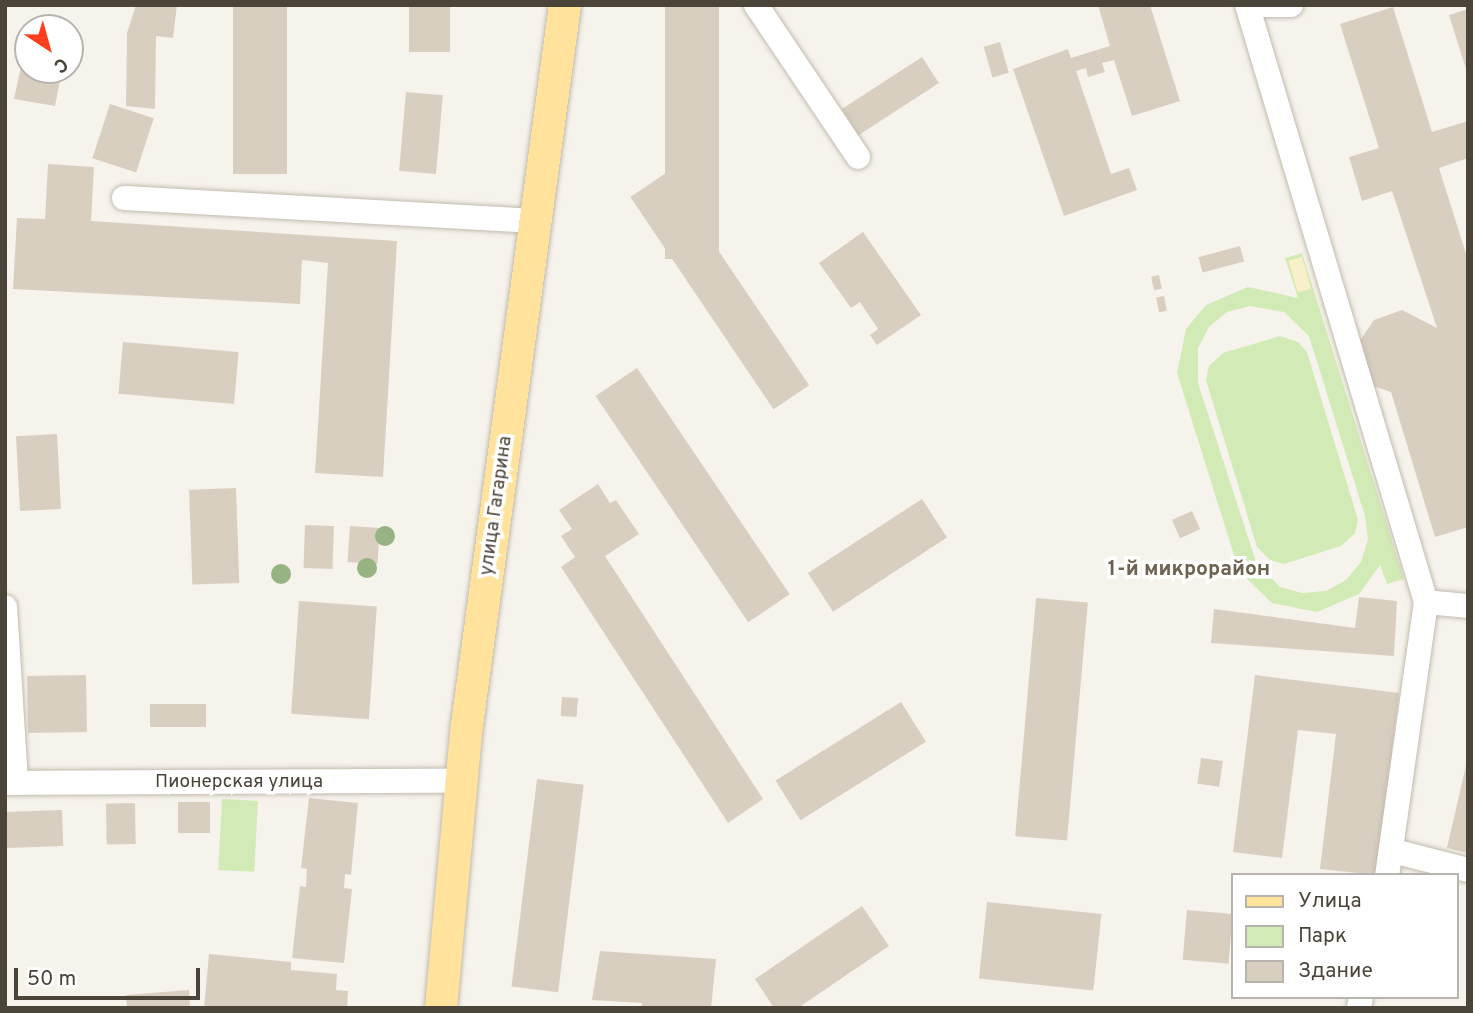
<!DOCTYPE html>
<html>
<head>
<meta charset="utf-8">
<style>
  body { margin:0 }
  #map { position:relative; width:1473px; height:1013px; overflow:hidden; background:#f6f3ec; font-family:Overpass,sans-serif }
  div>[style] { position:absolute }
  .green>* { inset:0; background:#d2eab5; transform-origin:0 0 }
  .sand>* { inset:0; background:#f9efc9; transform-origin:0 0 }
  .building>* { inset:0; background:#d8cfc1; transform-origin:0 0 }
  .roads { filter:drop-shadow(0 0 2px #c2bbae) drop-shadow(0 0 2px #c2bbae) }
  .minor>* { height:24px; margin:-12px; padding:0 12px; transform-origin:12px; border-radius:12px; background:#fff }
  .major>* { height:32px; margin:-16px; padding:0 16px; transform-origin:16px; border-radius:16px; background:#ffe39c }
  .trees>* { width:20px; height:20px; margin:-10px; border-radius:50%; background:#97b381 }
  span { translate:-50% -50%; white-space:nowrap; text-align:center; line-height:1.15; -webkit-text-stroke:7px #fff; paint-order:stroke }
  .street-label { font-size:19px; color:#4b4439 }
  .neighbourhood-label { font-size:21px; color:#6e6250; font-weight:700 }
  .frame { position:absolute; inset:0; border:7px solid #4b4439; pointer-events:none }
  .legend { position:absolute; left:1231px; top:873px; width:228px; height:126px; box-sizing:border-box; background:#fff; border:2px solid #b7b4b0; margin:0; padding:9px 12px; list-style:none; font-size:21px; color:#4b4439 }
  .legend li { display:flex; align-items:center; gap:14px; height:35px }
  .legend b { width:35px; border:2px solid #b7b4b0 }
  .north { position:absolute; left:14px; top:14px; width:70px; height:70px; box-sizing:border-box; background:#fff; border:2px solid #b7b4b0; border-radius:50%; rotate:144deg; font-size:19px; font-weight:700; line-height:28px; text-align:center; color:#4b4439 }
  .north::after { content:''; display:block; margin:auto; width:24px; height:32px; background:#fc3f1d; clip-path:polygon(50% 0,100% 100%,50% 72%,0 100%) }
  .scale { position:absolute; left:14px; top:968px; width:186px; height:32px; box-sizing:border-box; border:4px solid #4b4439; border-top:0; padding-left:9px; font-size:21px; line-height:24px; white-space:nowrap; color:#4b4439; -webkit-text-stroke:5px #fff; paint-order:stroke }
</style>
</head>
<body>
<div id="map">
  <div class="green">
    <div style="clip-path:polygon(evenodd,1302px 253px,1404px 579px,1387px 584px,1380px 565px,1359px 594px,1317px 612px,1272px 603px,1239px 571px,1177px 373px,1186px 329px,1206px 305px,1248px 287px,1298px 298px,1285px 258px,1302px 253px,1250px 306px,1284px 312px,1309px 336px,1365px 516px,1368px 539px,1361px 562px,1346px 580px,1326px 591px,1302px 593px,1280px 587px,1256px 562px,1198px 383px,1198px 348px,1209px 327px,1227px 312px,1250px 306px)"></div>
    <div style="clip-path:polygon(1280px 336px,1298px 342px,1307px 352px,1358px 520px,1355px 533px,1341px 546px,1284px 564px,1270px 560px,1257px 547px,1206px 380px,1209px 366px,1223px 353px)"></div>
    <div style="left:222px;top:799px;width:36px;height:71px;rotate:3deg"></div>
  </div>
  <div class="sand">
    <div style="left:1302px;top:257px;width:33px;height:14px;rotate:74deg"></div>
  </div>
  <div class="building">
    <div style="clip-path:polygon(136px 5px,177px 5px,173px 38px,156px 36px,155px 109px,126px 106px,127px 33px)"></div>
    <div style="left:233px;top:5px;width:54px;height:169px"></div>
    <div style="left:409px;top:5px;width:41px;height:47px"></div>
    <div style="left:665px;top:5px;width:54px;height:254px"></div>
    <div style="clip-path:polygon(1098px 5px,1150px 5px,1180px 101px,1132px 116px,1114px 60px,1102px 63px,1105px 72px,1088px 77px,1086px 68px,1076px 71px,1111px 174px,1129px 168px,1137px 190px,1064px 216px,1013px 69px,1068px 49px,1071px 58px,1110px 46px)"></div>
    <div style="clip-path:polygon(1393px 7px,1432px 132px,1468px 121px,1468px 158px,1439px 168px,1468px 260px,1468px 527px,1435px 537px,1391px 392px,1373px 386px,1357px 345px,1374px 320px,1402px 310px,1437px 328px,1392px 191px,1362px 201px,1349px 157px,1379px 148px,1340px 24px)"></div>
    <div style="clip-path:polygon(1468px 9px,1468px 72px,1467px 72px,1449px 15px)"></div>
    <div style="clip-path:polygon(28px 34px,28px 70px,62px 70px,55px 106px,14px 99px)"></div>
    <div style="left:1000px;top:42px;width:32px;height:17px;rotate:74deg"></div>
    <div style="left:922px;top:57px;width:31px;height:96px;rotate:57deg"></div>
    <div style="left:406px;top:92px;width:37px;height:79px;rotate:5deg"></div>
    <div style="left:110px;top:104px;width:46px;height:57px;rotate:18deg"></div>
    <div style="clip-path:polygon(48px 164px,94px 167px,91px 221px,397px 241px,383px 477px,315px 473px,328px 263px,302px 260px,300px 304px,13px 289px,17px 218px,45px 219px)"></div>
    <div style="left:666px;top:173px;width:256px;height:43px;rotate:56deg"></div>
    <div style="clip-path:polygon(863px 232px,921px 315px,877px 345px,870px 335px,878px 329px,860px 302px,851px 308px,819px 263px)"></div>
    <div style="left:1240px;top:246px;width:16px;height:43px;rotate:75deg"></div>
    <div style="left:1159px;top:275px;width:14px;height:8px;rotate:78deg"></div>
    <div style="left:1164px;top:296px;width:15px;height:8px;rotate:79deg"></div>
    <div style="left:123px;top:342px;width:116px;height:52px;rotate:5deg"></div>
    <div style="left:637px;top:368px;width:273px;height:50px;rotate:56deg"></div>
    <div style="left:57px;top:434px;width:75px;height:41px;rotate:87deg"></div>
    <div style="clip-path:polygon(598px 484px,610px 503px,616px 500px,639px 534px,605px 556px,763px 799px,728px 823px,561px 567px,575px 557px,561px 536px,572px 529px,559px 510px)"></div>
    <div style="left:236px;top:488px;width:95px;height:47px;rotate:88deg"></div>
    <div style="left:922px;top:499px;width:46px;height:136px;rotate:57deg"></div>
    <div style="left:1192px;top:511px;width:20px;height:22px;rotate:66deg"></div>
    <div style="left:305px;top:525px;width:29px;height:43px;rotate:2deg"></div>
    <div style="left:350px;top:526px;width:30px;height:36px;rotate:4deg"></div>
    <div style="clip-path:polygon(1359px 597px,1397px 601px,1394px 656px,1211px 643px,1214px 609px,1355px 628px)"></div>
    <div style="left:1036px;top:598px;width:52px;height:239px;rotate:5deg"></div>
    <div style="left:299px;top:601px;width:78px;height:113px;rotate:4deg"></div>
    <div style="left:86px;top:675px;width:57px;height:59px;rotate:89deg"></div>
    <div style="clip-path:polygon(1255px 675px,1399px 693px,1377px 875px,1320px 869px,1336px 734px,1298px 730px,1282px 858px,1233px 852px)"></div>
    <div style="left:562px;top:697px;width:16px;height:19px;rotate:4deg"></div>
    <div style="left:901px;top:702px;width:47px;height:148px;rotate:58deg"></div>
    <div style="left:206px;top:704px;width:23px;height:56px;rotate:90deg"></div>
    <div style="left:1201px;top:758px;width:22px;height:26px;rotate:8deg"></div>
    <div style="clip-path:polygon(1467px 761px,1468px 761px,1468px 853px,1447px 848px)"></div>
    <div style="left:537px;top:779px;width:47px;height:209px;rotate:7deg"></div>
    <div style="clip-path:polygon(309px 798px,358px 803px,351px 875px,345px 874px,344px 888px,352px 889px,344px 963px,292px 958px,300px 886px,306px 887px,307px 869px,301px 868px)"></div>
    <div style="left:210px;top:802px;width:31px;height:32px;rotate:90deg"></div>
    <div style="left:135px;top:803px;width:41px;height:29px;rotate:89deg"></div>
    <div style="left:62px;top:810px;width:36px;height:57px;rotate:88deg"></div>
    <div style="left:987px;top:902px;width:115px;height:77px;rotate:6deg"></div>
    <div style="clip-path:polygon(862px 906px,889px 946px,798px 1008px,774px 1008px,755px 979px)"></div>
    <div style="left:1187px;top:910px;width:46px;height:50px;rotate:5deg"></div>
    <div style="clip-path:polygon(600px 951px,716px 959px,711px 1008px,641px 1008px,642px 1003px,592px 1000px)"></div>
    <div style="clip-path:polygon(209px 954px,291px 962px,291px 970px,337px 974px,336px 990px,348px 991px,347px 1006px,204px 1008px)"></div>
    <div style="clip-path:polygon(189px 990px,190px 1008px,127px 1008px,126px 995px)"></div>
  </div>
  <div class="roads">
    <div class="minor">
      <div style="left:756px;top:5px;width:183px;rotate:56.1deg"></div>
      <div style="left:1247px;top:5px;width:44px"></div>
      <div style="left:1248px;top:8px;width:620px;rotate:73.32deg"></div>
      <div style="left:1426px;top:602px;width:276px;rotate:98.1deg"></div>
      <div style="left:124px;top:198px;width:409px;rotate:3.2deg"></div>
      <div style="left:1426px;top:602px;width:42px;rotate:5.4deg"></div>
      <div style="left:5px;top:607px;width:175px;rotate:86.4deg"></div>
      <div style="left:5px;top:783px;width:457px;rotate:-0.3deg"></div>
      <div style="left:1393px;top:851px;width:77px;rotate:14.2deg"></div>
      <div style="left:1359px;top:1008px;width:11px;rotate:-80deg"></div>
    </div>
    <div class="major">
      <div style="left:441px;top:1008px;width:284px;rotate:-84.8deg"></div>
      <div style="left:467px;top:725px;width:727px;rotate:-82.25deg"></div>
    </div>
  </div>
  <div class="trees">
    <div style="left:385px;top:536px"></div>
    <div style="left:367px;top:568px"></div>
    <div style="left:281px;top:574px"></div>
  </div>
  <div class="street-label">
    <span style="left:497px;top:506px;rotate:-82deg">улица Гагарина</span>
    <span style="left:239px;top:783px">Пионерская улица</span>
  </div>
  <div class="neighbourhood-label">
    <span style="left:1189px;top:570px">1-й микрорайон</span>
  </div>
  <div class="frame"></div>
  <ul class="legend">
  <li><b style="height:9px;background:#ffe39c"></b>Улица</li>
  <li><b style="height:19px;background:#d2eab5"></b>Парк</li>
  <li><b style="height:19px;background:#d8cfc1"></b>Здание</li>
  </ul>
  <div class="north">С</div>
  <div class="scale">50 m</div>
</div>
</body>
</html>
